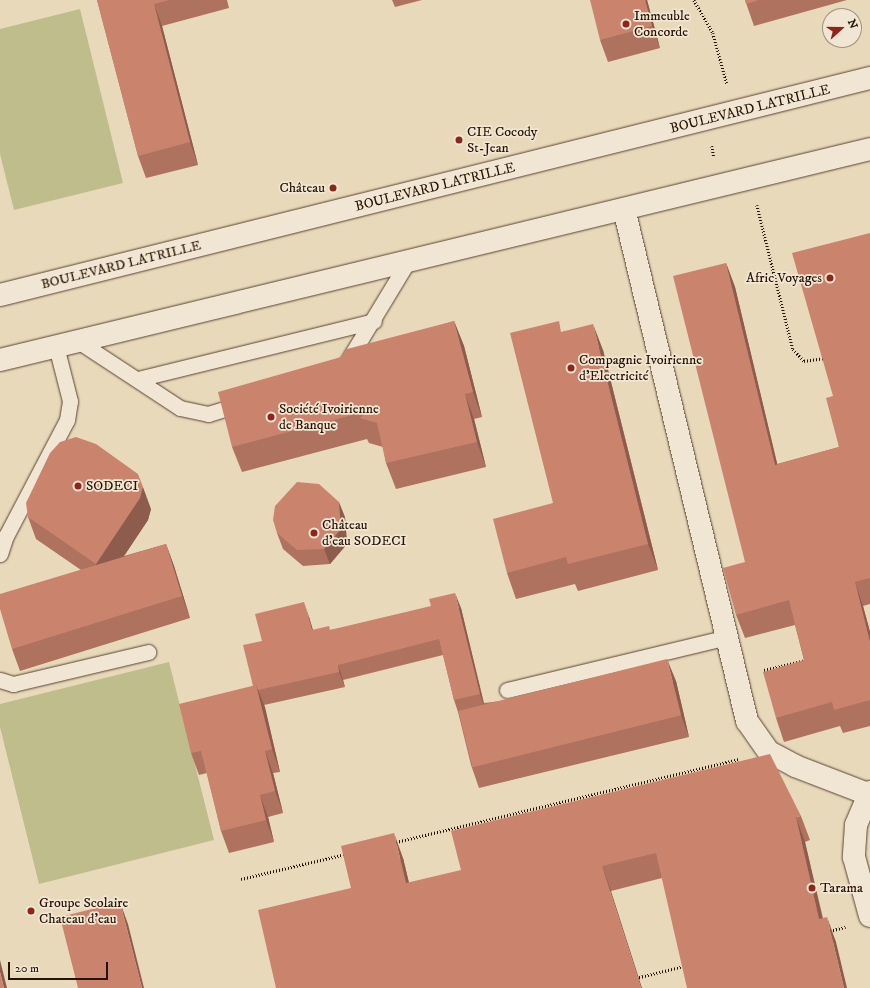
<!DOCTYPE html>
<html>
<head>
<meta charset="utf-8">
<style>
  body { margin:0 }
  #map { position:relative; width:870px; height:988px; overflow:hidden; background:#e9d9bb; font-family:"IM FELL DW Pica",serif }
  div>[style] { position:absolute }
  .green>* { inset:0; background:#bebd8b }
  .path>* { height:2.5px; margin-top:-1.25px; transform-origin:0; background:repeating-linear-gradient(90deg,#261201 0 1px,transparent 0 3px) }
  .roads { filter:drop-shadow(0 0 1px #574430) drop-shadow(0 0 1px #574430) }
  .lane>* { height:15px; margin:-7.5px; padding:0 7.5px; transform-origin:7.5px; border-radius:7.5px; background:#f1e6d3 }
  .street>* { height:22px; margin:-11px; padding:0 11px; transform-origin:11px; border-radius:11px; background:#f1e6d3 }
  .secondary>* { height:22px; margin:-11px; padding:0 11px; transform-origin:11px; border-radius:11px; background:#f1e6d3 }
  .wall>* { inset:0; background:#ae725f }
  .shaded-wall>* { inset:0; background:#8d5c4d }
  .building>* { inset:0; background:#ca846e; transform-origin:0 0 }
  .dots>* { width:11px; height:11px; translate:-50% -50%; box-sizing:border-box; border:2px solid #f1e6d3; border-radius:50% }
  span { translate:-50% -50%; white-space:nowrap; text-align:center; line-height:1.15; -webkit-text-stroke:3.5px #f1e6d3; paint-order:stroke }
  .poi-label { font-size:14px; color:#261201 }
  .left { translate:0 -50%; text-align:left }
  .right { translate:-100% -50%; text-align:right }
  .street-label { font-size:14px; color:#261201 }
  .north { position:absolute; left:822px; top:8px; width:40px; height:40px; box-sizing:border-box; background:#f1e6d3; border:1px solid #a0917f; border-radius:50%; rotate:69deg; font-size:11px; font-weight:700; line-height:16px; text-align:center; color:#261201 }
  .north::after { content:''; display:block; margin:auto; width:14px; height:18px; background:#8f2418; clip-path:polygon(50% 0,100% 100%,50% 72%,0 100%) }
  .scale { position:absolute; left:8px; top:962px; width:100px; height:18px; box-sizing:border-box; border:2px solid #261201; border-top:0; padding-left:5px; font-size:12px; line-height:14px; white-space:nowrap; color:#261201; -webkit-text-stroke:3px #f1e6d3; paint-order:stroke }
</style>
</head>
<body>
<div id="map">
  <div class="green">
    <div style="clip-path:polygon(80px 9px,123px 183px,14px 210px,0 154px,0 29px)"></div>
    <div style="clip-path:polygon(169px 662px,214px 840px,39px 884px,0 727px,0 704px)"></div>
  </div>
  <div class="path">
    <div style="left:694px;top:0;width:38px;rotate:60deg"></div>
    <div style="left:713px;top:33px;width:53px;rotate:74.6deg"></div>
    <div style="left:712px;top:146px;width:11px;rotate:80deg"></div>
    <div style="left:757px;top:205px;width:148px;rotate:76deg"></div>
    <div style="left:793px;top:349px;width:16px;rotate:47deg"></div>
    <div style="left:804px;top:361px;width:21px;rotate:-8deg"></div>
    <div style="left:764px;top:670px;width:43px;rotate:-13.4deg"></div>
    <div style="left:396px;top:842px;width:353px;rotate:-13.6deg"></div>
    <div style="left:241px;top:879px;width:108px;rotate:-13.4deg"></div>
    <div style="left:830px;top:931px;width:16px;rotate:-15deg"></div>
    <div style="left:636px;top:978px;width:49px;rotate:-14deg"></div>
  </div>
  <div class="roads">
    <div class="lane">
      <div style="left:78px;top:341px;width:122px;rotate:33.3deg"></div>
      <div style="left:180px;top:408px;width:29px;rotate:12deg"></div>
      <div style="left:208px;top:414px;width:34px;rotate:-17deg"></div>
      <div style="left:347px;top:362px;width:122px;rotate:-58.8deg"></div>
      <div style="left:138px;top:379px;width:243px;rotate:-13.8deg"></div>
      <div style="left:0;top:554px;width:19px;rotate:-72deg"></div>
      <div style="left:6px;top:536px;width:131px;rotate:-62.3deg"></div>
      <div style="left:67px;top:420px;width:19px;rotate:-81deg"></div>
      <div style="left:70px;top:401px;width:57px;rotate:-104.3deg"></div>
      <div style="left:0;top:680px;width:14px;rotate:17deg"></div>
      <div style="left:13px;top:684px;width:139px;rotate:-13.3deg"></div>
      <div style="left:507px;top:690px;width:226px;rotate:-13.5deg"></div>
    </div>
    <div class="street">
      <div style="left:624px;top:209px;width:527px;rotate:76.49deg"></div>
      <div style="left:747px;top:721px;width:38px;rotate:55deg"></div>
      <div style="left:769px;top:752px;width:30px;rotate:28deg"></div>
      <div style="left:795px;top:766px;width:78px;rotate:21deg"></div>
      <div style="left:870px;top:792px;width:36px;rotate:113deg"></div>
      <div style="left:856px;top:825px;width:32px;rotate:94deg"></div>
      <div style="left:854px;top:857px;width:61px;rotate:74.8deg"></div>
    </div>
    <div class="secondary">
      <div style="left:0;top:295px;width:897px;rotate:-14.01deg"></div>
      <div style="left:0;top:360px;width:895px;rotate:-13.63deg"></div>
    </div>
  </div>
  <div class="wall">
    <div style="clip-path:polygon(97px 0,227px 0,229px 8px,162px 26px,198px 165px,146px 178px,138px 156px)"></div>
    <div style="clip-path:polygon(392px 0,422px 0,395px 7px)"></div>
    <div style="clip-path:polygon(647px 0,660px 48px,608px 62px,600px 40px)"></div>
    <div style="clip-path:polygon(745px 0,847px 0,754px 26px)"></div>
    <div style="clip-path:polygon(870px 233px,870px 604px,863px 606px,870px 632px,870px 726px,843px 733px,840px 726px,784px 742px,776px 718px,804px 660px,795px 625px,745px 638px,736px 615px,745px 562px,726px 263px,735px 287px,777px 464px,839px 447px,833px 396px)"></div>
    <div style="clip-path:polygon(454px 321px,464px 346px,482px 417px,474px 419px,486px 467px,396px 489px,386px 463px,383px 447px,369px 443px,367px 439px,242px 472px,232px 447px,341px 357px)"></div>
    <div style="clip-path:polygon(563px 331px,603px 350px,658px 570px,578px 591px,575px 584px,516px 599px,507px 573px,553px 503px)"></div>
    <div style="clip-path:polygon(151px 509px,148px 520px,124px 556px,166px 544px,174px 566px,190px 618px,20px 671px,12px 649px,81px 570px,36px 539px,28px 517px)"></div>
    <div style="clip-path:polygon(345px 517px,347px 544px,330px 564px,303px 566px,283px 549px,277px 533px)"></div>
    <div style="clip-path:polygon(461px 608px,484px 703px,676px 681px,689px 737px,479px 788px,471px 765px,458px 712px,454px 700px,443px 655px,343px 680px,345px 687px,264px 705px,280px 772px,273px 773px,283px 813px,268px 817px,274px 842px,229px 853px,221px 831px,207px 773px,199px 775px,191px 753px,253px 686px,262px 641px,309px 617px,313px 630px,330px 630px)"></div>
    <div style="clip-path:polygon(801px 816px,810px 840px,805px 842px,823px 918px,836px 942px,662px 878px,611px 891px,351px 888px,403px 858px,409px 883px)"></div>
  </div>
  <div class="shaded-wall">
    <div style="clip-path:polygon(645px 0,647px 0,660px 48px,652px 26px)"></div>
    <div style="clip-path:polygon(154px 4px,162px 26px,198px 165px,190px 142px)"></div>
    <div style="clip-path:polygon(726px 263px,735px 287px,783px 488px,775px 465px)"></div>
    <div style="clip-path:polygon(454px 321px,464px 346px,482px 417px,473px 392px)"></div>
    <div style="clip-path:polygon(593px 324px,603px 350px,658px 570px,648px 544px)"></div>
    <div style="clip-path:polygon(465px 394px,474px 419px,486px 467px,477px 442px)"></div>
    <div style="clip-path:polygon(143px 487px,151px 509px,148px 520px,104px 586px,96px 564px)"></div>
    <div style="clip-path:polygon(339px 502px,345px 517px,347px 544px,330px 564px,324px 549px)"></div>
    <div style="clip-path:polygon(166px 544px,174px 566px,190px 618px,182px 596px)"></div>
    <div style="clip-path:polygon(855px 582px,863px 606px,870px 632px,870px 642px)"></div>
    <div style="clip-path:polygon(455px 593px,461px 608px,485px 709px,480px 694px)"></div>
    <div style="clip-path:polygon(304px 602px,309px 617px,317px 645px,312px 630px)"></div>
    <div style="clip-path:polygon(667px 659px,676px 681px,689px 737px,681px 715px)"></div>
    <div style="clip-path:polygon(338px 665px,343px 680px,345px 687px,339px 672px)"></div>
    <div style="clip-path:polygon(256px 685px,265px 707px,280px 772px,272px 749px)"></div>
    <div style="clip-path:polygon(265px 751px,273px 773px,283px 813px,275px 791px)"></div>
    <div style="clip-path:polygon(260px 795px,268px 817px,274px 842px,266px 820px)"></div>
    <div style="clip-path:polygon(796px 817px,805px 842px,828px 943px,819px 919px)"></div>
    <div style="clip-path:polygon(394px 833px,403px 858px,415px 908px,406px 883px)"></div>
    <div style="clip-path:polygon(602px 866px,611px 891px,642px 988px,641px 988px)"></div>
    <div style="clip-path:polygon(120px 902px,128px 924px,144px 988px,142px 988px)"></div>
    <div style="clip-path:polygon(827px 917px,836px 942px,847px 988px,844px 988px)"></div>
    <div style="clip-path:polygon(0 960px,7px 988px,4px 988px,0 972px)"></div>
  </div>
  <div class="building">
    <div style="clip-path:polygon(97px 0,169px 0,154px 4px,190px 142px,138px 156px)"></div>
    <div style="clip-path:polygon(590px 0,645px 0,652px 26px,600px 40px)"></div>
    <div style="clip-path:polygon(745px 0,759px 0,746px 4px)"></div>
    <div style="clip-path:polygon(870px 233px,870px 578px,855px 582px,870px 642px,870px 700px,834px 710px,832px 702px,776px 718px,763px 672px,804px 660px,789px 600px,736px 615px,723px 568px,745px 562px,673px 276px,726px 263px,775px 465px,839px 447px,826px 398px,833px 396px,792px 253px)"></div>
    <div style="clip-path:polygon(454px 321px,473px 392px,465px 394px,477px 442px,386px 463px,377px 423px,360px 418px,367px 411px,232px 447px,218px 392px,341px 357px,347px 349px)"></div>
    <div style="clip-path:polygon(559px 321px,561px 332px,593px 324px,648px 544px,568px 564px,566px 557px,507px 573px,493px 519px,553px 503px,510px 333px)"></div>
    <div style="clip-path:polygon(76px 437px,96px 444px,138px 474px,143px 487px,140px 498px,96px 564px,28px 517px,26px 503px,50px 453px,60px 442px)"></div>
    <div style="clip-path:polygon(297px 482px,319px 484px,339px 502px,341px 529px,324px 549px,297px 550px,277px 533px,273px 520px,275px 506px)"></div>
    <div style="clip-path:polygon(166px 544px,182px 596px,12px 649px,0 609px,0 594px)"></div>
    <div style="clip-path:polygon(455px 593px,480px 694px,454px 700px,439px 639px,338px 665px,339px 672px,258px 690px,256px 685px,253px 686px,243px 645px,262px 641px,255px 614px,304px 602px,312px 630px,329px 626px,330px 630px,431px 606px,429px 599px)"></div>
    <div style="left:667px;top:659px;width:58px;height:215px;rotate:76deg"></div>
    <div style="clip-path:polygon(256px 685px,272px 749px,265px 751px,275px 791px,260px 795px,266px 820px,221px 831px,201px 751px,191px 753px,179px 704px)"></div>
    <div style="clip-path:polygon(770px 754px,801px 816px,796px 817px,819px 919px,827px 917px,844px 988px,687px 988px,656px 853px,602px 866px,641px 988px,276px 988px,258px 910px,351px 888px,341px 846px,394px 833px,406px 883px,461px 870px,451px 831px)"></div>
    <div style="clip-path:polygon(120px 902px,142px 988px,78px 988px,60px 917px)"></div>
    <div style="clip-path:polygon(0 972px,4px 988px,0 988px)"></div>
  </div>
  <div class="dots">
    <div style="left:626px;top:24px;background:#8f2418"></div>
    <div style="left:459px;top:140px;background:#8f2418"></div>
    <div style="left:333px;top:188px;background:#8f2418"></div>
    <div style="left:830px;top:278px;background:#8f2418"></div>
    <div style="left:571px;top:368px;background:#8f2418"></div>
    <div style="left:271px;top:417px;background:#8f2418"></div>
    <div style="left:78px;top:486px;background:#8f2418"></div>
    <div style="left:314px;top:533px;background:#8f2418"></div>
    <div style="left:812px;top:888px;background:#8f2418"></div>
    <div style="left:31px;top:911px;background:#8f2418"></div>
  </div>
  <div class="poi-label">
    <span class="left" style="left:634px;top:24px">Immeuble<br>Concorde</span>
    <span class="left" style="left:467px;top:140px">CIE Cocody<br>St-Jean</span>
    <span class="right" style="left:325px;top:188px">Château</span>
    <span class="right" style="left:822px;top:278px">Afric Voyages</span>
    <span class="left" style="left:579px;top:368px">Compagnie Ivoirienne<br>d'Electricité</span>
    <span class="left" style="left:279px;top:417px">Société Ivoirienne<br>de Banque</span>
    <span class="left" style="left:86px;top:486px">SODECI</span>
    <span class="left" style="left:322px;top:533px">Château<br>d'eau SODECI</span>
    <span class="left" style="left:820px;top:888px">Tarama</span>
    <span class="left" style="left:39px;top:911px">Groupe Scolaire<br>Chateau d'eau</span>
  </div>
  <div class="street-label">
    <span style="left:750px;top:109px;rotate:-14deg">BOULEVARD LATRILLE</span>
    <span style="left:435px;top:187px;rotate:-14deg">BOULEVARD LATRILLE</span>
    <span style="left:121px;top:265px;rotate:-14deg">BOULEVARD LATRILLE</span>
  </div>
  <div class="north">N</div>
  <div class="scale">20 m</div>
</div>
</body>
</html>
